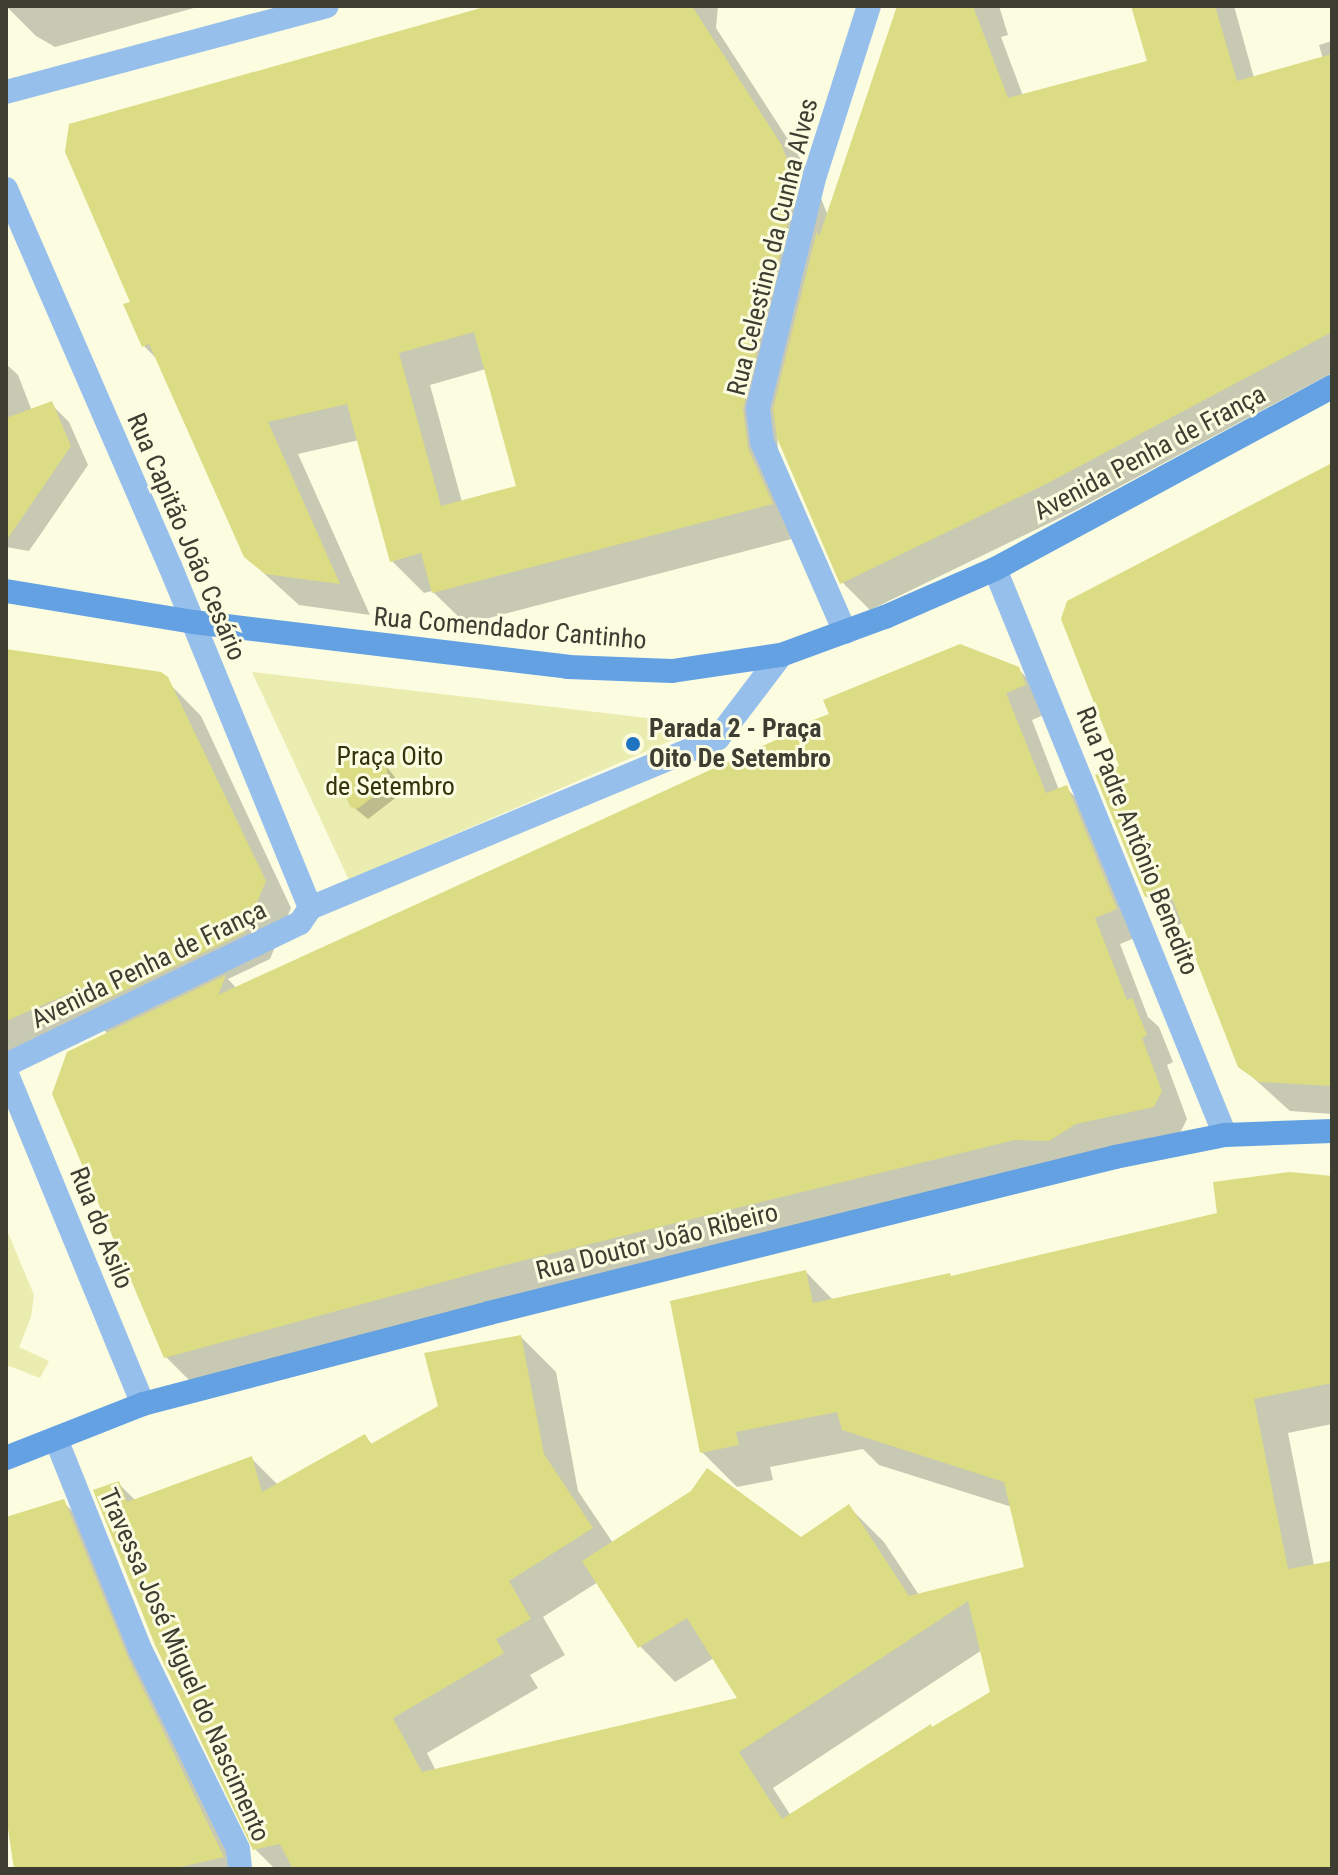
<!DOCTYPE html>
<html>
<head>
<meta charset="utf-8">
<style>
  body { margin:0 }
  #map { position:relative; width:1338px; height:1875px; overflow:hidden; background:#fbfce0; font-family:"Roboto Condensed",sans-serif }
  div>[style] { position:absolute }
  .green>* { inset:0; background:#ebecaf }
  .shadow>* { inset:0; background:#0003 }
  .building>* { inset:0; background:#dbdc83 }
  .street>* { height:24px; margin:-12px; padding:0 12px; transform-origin:12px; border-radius:12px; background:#96bfec }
  .secondary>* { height:24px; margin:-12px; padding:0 12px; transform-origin:12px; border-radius:12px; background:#63a1e3 }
  .dots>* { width:22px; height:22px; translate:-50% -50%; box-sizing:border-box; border:4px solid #fbfce0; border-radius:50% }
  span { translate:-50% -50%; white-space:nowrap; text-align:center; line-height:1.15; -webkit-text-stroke:6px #fbfce0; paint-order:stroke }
  .street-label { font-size:26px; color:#3d3d32 }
  .poi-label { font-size:26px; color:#3d3d32; font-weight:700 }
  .left { translate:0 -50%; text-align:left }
  .park-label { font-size:26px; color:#33330c }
  .frame { position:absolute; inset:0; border:8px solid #3d3d32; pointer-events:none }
</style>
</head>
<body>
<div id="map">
  <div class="green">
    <div style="clip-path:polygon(252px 672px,707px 725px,349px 880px)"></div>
    <div style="clip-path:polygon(6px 1228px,34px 1295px,31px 1317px,19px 1347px,49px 1361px,40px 1378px,9px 1366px,6px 1370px)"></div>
  </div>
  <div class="shadow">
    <div style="clip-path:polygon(6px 6px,201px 6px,55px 47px,36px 36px)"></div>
    <div style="clip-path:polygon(evenodd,499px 6px,718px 6px,716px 28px,813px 178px,828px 216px,914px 6px,999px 6px,1008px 35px,1001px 37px,1023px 96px,1150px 62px,1134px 6px,1234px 6px,1254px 78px,1323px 59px,1319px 45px,1332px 41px,1332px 373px,1074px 511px,870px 610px,842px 582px,777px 434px,780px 482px,803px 536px,466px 624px,432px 591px,424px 593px,392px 561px,359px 440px,298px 454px,370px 615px,299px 605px,245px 556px,158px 360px,144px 346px,499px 6px,486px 369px,518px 487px,462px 502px,430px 385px,486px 369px)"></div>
    <div style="clip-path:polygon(6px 364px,18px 375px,32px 411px,51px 404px,69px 422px,88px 465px,29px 551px,6px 547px)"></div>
    <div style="clip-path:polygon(1332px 464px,1332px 1114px,1290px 1111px,1239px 1065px,1183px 923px,1176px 926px,1146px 896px,1122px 767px)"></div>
    <div style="clip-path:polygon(6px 651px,160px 674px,201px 716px,291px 908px,270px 959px,228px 979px,237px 989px,1017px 668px,1045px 696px,1051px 712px,1032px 720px,1059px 790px,1066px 788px,1093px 814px,1142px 935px,1120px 944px,1148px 1017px,1159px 1027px,1173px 1062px,1167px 1065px,1187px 1119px,1180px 1133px,192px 1383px,166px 1357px,108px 1034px,94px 1020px,6px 1060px)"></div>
    <div style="clip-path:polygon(379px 757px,397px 780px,398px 796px,368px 819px,352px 806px)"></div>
    <div style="clip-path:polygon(evenodd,1332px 1178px,1332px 1424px,1288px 1433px,1314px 1565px,1332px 1561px,1332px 1869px,275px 1869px,255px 1849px,119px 1484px,136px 1501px,251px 1458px,278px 1485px,364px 1436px,373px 1445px,440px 1407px,521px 1337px,556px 1372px,578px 1491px,613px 1543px,801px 1540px,849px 1507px,884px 1542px,919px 1595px,1026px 1569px,1012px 1507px,879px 1465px,863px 1449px,770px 1467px,773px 1480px,737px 1487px,702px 1452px,806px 1272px,833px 1300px,952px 1277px,1220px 1215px,1332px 1178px,598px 1582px,640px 1646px,675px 1682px,714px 1658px,740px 1699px,436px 1771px,427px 1753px,538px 1688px,530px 1675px,565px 1655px,543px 1617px,598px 1582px,1332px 1178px,982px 1650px,993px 1693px,791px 1816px,773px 1788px,982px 1650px)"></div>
    <div style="clip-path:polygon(63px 1502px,99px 1537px,247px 1869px,16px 1869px,6px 1800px,6px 1519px)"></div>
  </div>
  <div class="building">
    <div style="clip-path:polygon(evenodd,488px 6px,692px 6px,781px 144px,797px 184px,743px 409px,748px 448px,773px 504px,432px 593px,421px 553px,390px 562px,347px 404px,268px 422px,340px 584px,265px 574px,244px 557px,149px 344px,142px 347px,123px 304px,130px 302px,65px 152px,69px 124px,488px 6px,474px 332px,516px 486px,441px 506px,399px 353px,474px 332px)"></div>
    <div style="clip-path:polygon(897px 6px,973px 6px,1008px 98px,1147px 61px,1131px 6px,1215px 6px,1237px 81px,1332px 54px,1332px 332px,1046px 484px,840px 584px,777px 438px,773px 409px,817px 231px,819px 237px)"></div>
    <div style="clip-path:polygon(52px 401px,71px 446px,6px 541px,6px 418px)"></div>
    <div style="clip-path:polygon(1332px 463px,1332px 1086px,1259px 1082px,1238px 1067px,1168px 888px,1145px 897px,1095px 775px,1119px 766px,1061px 619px,1067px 601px)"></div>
    <div style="clip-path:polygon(960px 644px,1019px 667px,1026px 685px,1006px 693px,1046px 793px,1067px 785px,1117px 909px,1095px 918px,1127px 1000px,1132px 998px,1147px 1035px,1142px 1038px,1162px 1091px,1154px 1107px,1076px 1124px,1049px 1141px,1015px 1140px,704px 1216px,509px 1264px,164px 1358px,52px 1094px,67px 1052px,226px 975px,218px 995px,780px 738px,777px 734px,829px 714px,823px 700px)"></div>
    <div style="clip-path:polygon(6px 649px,161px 672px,168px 677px,266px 881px,244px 933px,82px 1011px,93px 983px,6px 1021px)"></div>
    <div style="clip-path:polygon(354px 748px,368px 748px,380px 756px,387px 768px,388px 786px,357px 809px,350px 807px,335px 767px,342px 755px)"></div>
    <div style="clip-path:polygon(evenodd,1290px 1172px,1332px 1176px,1332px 1383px,1254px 1399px,1288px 1569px,1332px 1561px,1332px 1869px,293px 1869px,280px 1844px,253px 1850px,155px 1645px,93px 1490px,119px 1481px,127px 1502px,252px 1456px,262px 1492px,365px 1434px,371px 1444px,438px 1406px,424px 1353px,521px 1335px,544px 1454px,593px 1528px,509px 1581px,531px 1619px,496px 1639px,504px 1653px,393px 1718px,422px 1772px,737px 1698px,687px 1618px,638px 1648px,582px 1561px,691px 1491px,707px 1468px,801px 1537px,849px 1504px,909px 1596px,1024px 1567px,1004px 1482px,842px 1430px,837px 1412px,736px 1432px,739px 1445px,700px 1453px,670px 1301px,806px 1270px,813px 1303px,950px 1273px,951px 1276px,1217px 1213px,1213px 1182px,1290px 1172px,968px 1601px,990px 1692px,932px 1727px,931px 1724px,782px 1819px,739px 1752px,968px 1601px)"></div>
    <div style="clip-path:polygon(64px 1499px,128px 1658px,224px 1857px,172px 1869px,14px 1869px,6px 1815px,6px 1517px)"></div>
  </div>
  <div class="street">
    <div style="left:6px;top:92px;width:332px;rotate:-15deg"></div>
    <div style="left:6px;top:189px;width:411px;rotate:66.5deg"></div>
    <div style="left:170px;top:566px;width:370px;rotate:67.7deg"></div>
    <div style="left:995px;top:569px;width:611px;rotate:67.89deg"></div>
    <div style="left:845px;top:632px;width:207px;rotate:-113.6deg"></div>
    <div style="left:762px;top:442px;width:34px;rotate:-97deg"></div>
    <div style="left:758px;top:408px;width:240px;rotate:-76.3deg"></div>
    <div style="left:815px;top:175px;width:177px;rotate:-72.3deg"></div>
    <div style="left:310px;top:908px;width:442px;rotate:-22.6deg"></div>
    <div style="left:718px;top:738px;width:104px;rotate:-52.8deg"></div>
    <div style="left:6px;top:1065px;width:326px;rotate:-25.8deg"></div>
    <div style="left:300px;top:923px;width:18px;rotate:-56deg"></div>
    <div style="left:6px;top:1072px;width:359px;rotate:67.6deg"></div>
    <div style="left:56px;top:1439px;width:228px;rotate:68.2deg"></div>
    <div style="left:141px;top:1651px;width:220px;rotate:63.9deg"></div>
    <div style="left:238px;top:1849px;width:20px;rotate:84deg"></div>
  </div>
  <div class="secondary">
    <div style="left:6px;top:591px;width:190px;rotate:9.4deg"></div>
    <div style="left:193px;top:622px;width:378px;rotate:6.8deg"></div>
    <div style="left:568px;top:667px;width:104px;rotate:2.2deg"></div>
    <div style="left:672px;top:671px;width:110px;rotate:-8.4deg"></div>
    <div style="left:781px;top:655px;width:111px;rotate:-20.1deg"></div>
    <div style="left:885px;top:617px;width:120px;rotate:-23.6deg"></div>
    <div style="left:995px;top:569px;width:383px;rotate:-28.4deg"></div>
    <div style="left:6px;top:1458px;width:147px;rotate:-21.5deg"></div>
    <div style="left:143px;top:1404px;width:358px;rotate:-14.7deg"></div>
    <div style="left:489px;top:1313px;width:645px;rotate:-13.99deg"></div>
    <div style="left:1115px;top:1157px;width:112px;rotate:-11.3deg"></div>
    <div style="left:1225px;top:1135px;width:107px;rotate:-2.1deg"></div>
  </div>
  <div class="dots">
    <div style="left:633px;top:744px;background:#1f74c2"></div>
  </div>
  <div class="street-label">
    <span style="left:773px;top:247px;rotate:-76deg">Rua Celestino da Cunha Alves</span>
    <span style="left:1150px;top:453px;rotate:-28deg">Avenida Penha de França</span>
    <span style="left:186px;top:537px;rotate:67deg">Rua Capitão João Cesário</span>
    <span style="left:510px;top:629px;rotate:5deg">Rua Comendador Cantinho</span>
    <span style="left:1137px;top:841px;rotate:68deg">Rua Padre Antônio Benedito</span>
    <span style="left:149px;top:965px;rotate:-26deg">Avenida Penha de França</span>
    <span style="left:101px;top:1228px;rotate:68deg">Rua do Asilo</span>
    <span style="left:657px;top:1242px;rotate:-14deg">Rua Doutor João Ribeiro</span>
    <span style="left:184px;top:1665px;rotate:66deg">Travessa José Miguel do Nascimento</span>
  </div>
  <div class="poi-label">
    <span class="left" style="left:649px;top:744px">Parada 2 - Praça<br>Oito De Setembro</span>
  </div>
  <div class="park-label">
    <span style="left:390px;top:772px">Praça Oito<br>de Setembro</span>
  </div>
  <div class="frame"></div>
</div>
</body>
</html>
